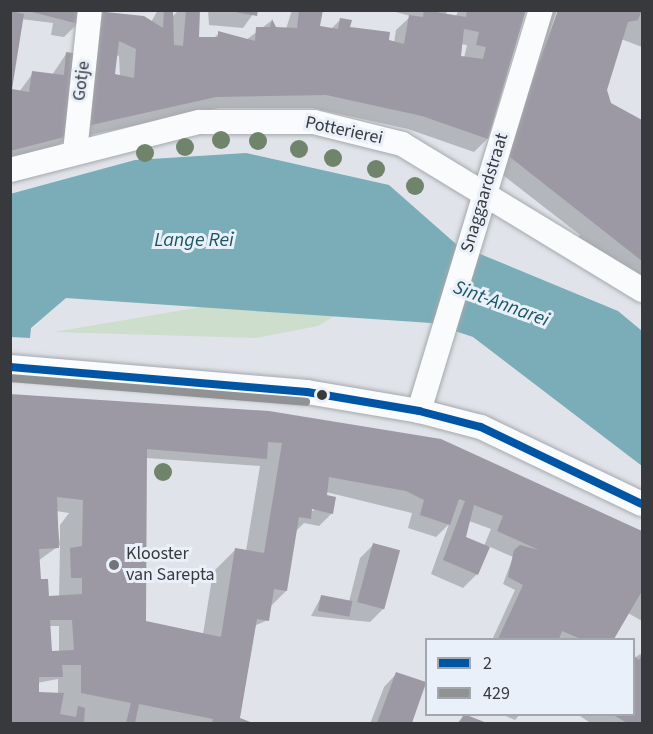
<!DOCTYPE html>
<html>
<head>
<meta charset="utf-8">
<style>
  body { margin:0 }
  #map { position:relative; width:653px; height:734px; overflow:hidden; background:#e0e4ea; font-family:"Source Sans 3",sans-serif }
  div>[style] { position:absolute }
  .green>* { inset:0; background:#cddecc }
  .water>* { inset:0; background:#7aadb8 }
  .shadow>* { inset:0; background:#0003 }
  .building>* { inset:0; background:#9c99a4; transform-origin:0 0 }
  .roads { filter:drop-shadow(0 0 2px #a5a8ac) drop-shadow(0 0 2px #a5a8ac) }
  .minor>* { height:24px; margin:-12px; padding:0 12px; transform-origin:12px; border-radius:12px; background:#fafbfc }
  .bus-1>* { height:8px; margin:-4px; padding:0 4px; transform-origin:4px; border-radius:4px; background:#0056a4 }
  .bus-2>* { height:8px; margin:-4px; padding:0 4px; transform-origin:4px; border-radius:4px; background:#919294 }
  .trees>* { width:18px; height:18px; margin:-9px; border-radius:50%; background:#70836b }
  .dots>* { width:16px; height:16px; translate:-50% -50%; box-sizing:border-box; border:3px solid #eaf0fa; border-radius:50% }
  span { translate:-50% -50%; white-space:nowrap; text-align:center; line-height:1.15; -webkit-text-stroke:6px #eaf0fa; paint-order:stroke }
  .street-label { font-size:18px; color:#37393d }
  .poi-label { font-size:18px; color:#37393d }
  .left { translate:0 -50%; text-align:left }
  .water-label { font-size:20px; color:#1a5761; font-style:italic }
  .frame { position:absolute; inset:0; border:12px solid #37393d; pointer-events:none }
  .legend { position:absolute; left:425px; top:638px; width:210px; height:78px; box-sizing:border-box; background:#eaf0fa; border:2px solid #a2a7ae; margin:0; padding:8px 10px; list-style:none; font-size:18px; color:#37393d }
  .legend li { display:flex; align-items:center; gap:12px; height:30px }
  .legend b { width:30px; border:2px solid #a2a7ae }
</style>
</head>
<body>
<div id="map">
  <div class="green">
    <div style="clip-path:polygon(213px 305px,336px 315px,318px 326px,256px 338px,54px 332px)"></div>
  </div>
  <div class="water">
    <div style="clip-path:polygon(246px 153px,389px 185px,456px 244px,618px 311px,642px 331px,642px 466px,473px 337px,431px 323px,66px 298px,31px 328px,30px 338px,11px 337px,10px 194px,135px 160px)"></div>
  </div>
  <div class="shadow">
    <div style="clip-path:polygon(evenodd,10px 10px,79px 10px,78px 23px,64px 37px,51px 35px,53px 23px,21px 19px,11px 90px,19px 92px,33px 73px,52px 75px,66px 54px,80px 55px,151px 22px,158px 10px,172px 10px,172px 17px,179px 10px,199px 10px,197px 39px,213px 39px,219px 33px,246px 40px,271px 21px,275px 29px,286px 29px,292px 10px,321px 10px,319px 28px,331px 29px,340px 20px,349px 28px,388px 33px,387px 42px,394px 43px,396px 30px,411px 16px,388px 10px,447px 10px,446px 15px,456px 17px,458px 10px,525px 10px,487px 139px,474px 152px,408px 129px,312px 108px,219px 108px,70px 139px,71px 134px,57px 147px,10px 161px,10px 10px,461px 44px,467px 45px,464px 58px,460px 58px,461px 44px,10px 10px,116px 55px,119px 56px,120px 77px,113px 75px,116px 55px)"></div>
    <div style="clip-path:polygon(208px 10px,256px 10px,243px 28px,209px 25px)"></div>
    <div style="clip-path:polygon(544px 10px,557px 10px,521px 119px,560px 10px,642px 10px,642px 47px,621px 39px,605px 90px,610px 104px,642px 121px,642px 285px,571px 246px,580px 235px,494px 168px)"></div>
    <div style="clip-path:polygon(evenodd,10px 395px,316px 420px,638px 530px,642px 533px,642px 621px,628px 613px,612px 640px,492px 640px,515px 590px,503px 584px,513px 557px,488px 546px,477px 574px,463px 588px,431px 574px,449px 524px,436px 537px,408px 528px,412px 513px,326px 492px,332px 513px,319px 526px,304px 523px,295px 532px,286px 591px,270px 607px,268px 620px,254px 626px,237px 722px,252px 724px,10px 724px,10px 395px,146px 458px,260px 466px,246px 551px,236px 549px,213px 572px,203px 634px,145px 623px,146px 458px,10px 395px,294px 506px,314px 508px,314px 511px,294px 506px,10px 395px,56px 511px,69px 513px,60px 525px,60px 545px,56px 511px,10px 395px,469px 521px,491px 529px,484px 546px,465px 537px,469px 521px,10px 395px,60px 545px,59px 597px,47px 598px,38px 581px,38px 561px,60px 545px,10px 395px,48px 626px,59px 626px,59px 652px,50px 652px,48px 626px,10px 395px,58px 679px,58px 694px,37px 694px,37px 683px,58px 679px)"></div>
    <div style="clip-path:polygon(373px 545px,383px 609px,370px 622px,311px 616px,321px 597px,349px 602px,360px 558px)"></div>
    <div style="clip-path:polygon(642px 653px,642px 724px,592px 724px,577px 714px,634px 714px,634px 658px)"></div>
    <div style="clip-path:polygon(397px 673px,426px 684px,411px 724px,370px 724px,384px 687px)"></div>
    <div style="clip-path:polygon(501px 714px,520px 714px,515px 720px)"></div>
    <div style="clip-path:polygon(464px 716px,481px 724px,456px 724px)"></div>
  </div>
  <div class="building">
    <div style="clip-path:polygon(24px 10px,81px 10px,79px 24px)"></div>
    <div style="clip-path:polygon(evenodd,164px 10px,173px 10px,174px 45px,183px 46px,186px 10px,200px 10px,199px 37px,218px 37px,218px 31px,255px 41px,256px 27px,270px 27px,272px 19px,276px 27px,297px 28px,299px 10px,323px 10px,320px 26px,338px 29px,340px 18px,352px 20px,350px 27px,390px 32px,389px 40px,404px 44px,409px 15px,423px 17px,424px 10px,466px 17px,467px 10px,526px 10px,488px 139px,422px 116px,326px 95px,216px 97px,82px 127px,96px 11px,144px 16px,163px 28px,164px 10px,464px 29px,479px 32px,476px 45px,486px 47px,483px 59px,461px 56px,464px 29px,164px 10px,119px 41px,136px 49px,134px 78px,115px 74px,119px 41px)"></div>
    <div style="clip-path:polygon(224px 10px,258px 10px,257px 16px)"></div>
    <div style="clip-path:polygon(558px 10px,642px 10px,638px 20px,628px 22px,607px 90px,611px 103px,642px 120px,642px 261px,506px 154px)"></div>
    <div style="clip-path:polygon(10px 11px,24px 14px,12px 89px,29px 92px,32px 71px,64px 75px,66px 52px,79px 54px,72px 135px,10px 151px)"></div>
    <div style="clip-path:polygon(evenodd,10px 394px,269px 411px,441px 439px,642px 531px,642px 591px,614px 639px,581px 639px,562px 631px,559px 639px,498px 639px,523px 585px,508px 577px,514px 550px,520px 545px,539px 550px,497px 531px,503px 516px,474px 505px,466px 537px,490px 547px,478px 575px,443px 560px,465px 501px,459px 499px,450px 525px,420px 515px,424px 500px,406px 491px,329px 477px,327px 495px,336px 497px,333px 514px,312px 509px,311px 519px,299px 517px,287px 591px,274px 589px,269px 621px,257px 619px,240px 718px,253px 723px,212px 723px,213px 719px,139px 704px,135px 723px,126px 723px,131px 703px,81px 693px,81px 665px,62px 665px,63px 677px,39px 677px,39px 692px,64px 693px,60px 714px,76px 717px,78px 706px,85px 708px,84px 723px,10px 723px,10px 394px,268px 442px,282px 443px,264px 553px,235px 548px,221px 637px,146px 621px,147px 449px,267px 459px,268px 442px,10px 394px,57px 497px,83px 500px,82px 546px,70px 548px,71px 578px,82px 578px,82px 594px,49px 596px,48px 579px,41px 579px,39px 549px,59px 548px,57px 497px,10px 394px,50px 620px,72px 620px,74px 650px,52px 651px,50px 620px)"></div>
    <div style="left:373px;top:543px;width:28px;height:61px;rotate:15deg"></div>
    <div style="left:321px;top:595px;width:32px;height:16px;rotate:11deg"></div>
    <div style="clip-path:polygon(642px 654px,642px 723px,627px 723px,612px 714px,634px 714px,634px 656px,639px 660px)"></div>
    <div style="clip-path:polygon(396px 672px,426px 682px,412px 723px,377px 723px)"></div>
    <div style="clip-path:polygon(464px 714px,487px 723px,459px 723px)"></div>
  </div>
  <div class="roads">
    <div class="minor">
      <div style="left:75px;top:152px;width:143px;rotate:-84deg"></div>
      <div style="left:10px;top:170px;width:195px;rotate:-14.3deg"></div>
      <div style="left:199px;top:122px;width:115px"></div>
      <div style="left:314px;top:122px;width:91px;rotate:14deg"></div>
      <div style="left:402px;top:144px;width:281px;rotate:31.3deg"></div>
      <div style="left:10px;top:367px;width:298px;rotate:4.8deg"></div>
      <div style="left:307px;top:392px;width:114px;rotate:9.6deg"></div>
      <div style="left:419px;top:411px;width:64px;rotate:14.5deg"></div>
      <div style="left:481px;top:427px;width:178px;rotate:25.6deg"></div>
      <div style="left:419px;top:411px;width:419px;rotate:-73.1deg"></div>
    </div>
  </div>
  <div class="bus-1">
    <div style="left:10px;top:367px;width:298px;rotate:4.8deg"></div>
    <div style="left:307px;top:392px;width:114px;rotate:9.6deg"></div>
    <div style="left:419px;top:411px;width:64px;rotate:14.5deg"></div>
    <div style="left:481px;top:427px;width:178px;rotate:25.6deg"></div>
  </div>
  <div class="bus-2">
    <div style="left:10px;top:378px;width:297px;rotate:4.6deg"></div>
  </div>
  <div class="trees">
    <div style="left:221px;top:140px"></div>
    <div style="left:258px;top:141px"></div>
    <div style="left:185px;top:147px"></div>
    <div style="left:299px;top:149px"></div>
    <div style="left:145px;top:153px"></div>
    <div style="left:333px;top:158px"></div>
    <div style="left:376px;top:169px"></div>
    <div style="left:415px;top:186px"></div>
    <div style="left:163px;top:472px"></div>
  </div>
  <div class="dots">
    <div style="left:322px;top:395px;background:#37393d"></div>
    <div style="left:114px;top:565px;background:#72757a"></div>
  </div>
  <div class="street-label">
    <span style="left:82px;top:81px;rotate:-83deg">Gotje</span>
    <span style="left:344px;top:131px;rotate:12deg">Potterierei</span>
    <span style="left:485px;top:193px;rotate:-73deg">Snaggaardstraat</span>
  </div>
  <div class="poi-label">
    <span class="left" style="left:126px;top:565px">Klooster<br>van Sarepta</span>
  </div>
  <div class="water-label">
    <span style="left:194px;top:240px">Lange Rei</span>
    <span style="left:501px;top:304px;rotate:20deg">Sint-Annarei</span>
  </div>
  <div class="frame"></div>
  <ul class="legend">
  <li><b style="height:8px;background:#0056a4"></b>2</li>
  <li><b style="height:8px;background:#919294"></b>429</li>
  </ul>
</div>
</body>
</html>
